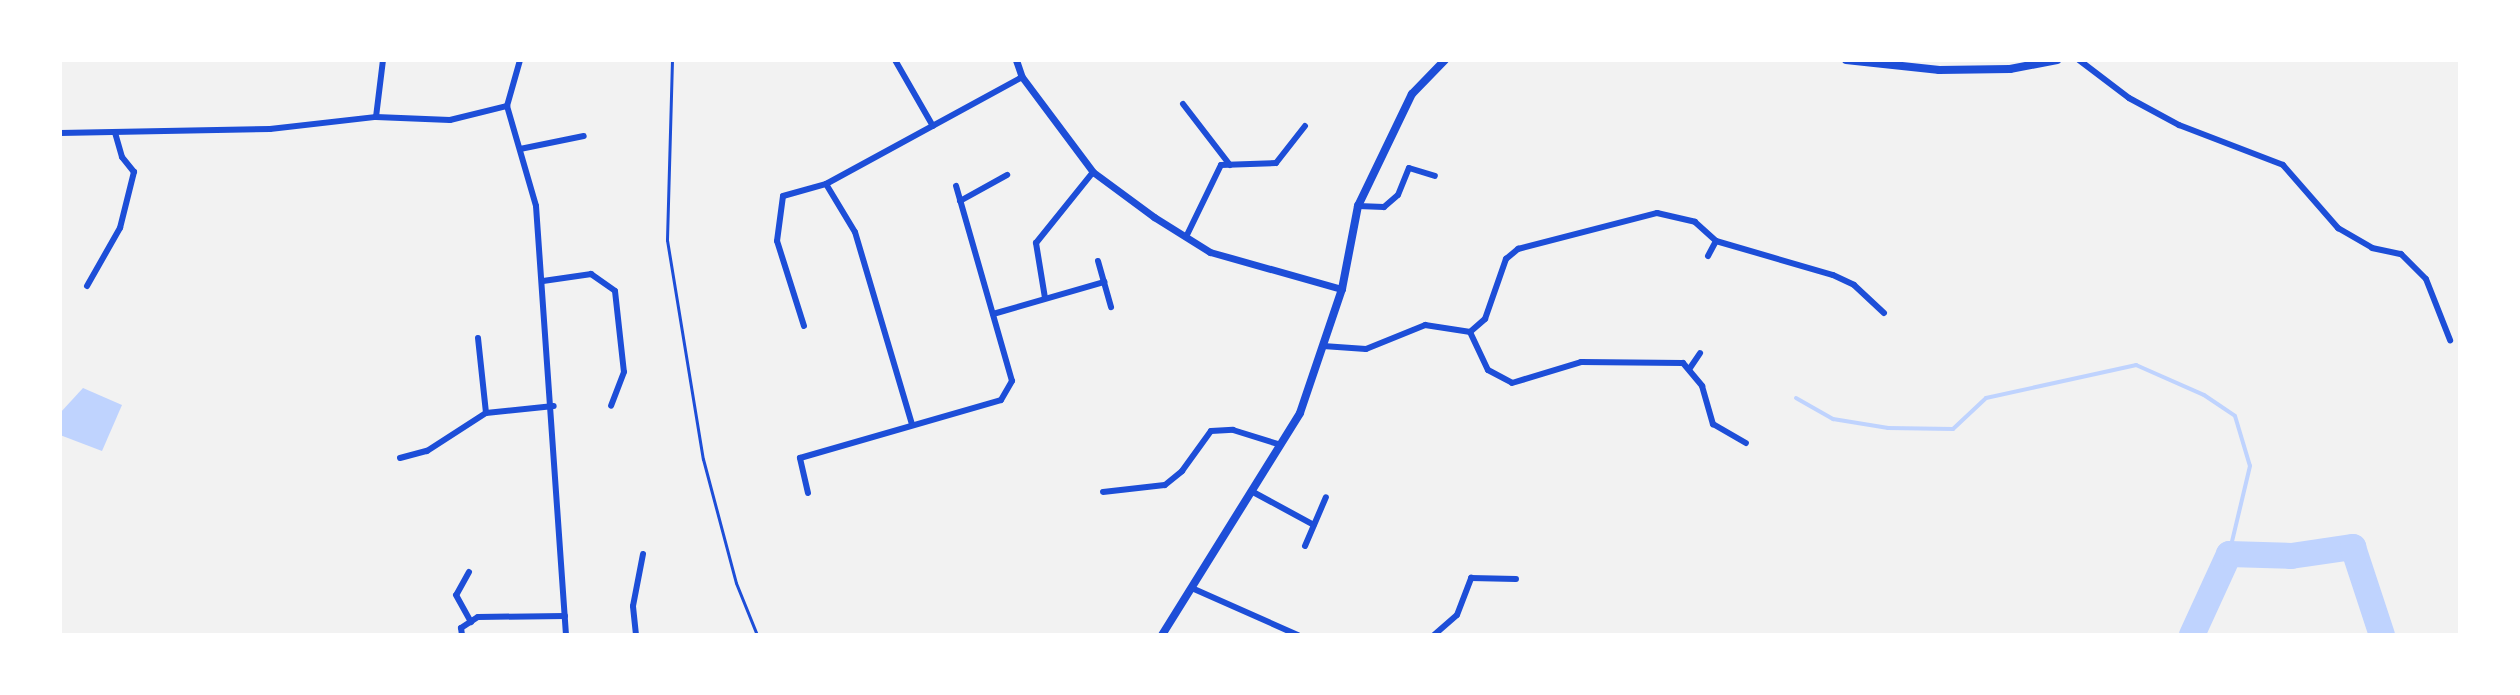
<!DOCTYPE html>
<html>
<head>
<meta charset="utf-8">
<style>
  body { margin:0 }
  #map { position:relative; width:2520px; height:695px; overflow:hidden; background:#f2f2f2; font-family:"Archivo Narrow",sans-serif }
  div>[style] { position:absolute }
  .water>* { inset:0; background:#bfd3fe }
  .stream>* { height:4px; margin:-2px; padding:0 2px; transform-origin:2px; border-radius:2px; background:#bfd3fe }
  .river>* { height:26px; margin:-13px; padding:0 13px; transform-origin:13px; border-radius:13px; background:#bfd3fe }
  .path>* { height:3px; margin:-1.5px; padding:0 1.5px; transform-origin:1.5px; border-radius:1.5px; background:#1d4ed8 }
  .minor>* { height:6px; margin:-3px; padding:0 3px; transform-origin:3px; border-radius:3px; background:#1d4ed8 }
  .tertiary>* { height:7px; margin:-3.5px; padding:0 3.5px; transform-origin:3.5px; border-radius:3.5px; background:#1d4ed8 }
  .secondary>* { height:8px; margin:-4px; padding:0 4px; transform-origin:4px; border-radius:4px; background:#1d4ed8 }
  span { translate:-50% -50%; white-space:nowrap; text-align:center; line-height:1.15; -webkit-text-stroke:6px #fff; paint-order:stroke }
  .frame { position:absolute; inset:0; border:62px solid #fff; pointer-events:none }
</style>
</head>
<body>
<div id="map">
  <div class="water">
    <div style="clip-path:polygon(83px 388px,122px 405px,102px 451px,60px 435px,60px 413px)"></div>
  </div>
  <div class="stream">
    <div style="left:1796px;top:398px;width:43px;rotate:29.6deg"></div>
    <div style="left:1833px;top:419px;width:56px;rotate:9.3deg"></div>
    <div style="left:1888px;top:428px;width:65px;rotate:0.9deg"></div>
    <div style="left:1953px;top:429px;width:45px;rotate:-43.2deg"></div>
    <div style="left:1986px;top:398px;width:154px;rotate:-12.4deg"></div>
    <div style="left:2136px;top:365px;width:74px;rotate:23.8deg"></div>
    <div style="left:2204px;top:395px;width:37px;rotate:34deg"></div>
    <div style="left:2235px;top:416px;width:52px;rotate:73.3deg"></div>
    <div style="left:2250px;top:466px;width:90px;rotate:103.4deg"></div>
  </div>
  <div class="river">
    <div style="left:2192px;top:635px;width:89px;rotate:-65.4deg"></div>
    <div style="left:2229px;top:554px;width:62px;rotate:1.8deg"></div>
    <div style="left:2291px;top:556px;width:63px;rotate:-8.3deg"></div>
    <div style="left:2353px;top:547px;width:93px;rotate:71.8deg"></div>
  </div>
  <div class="path">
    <div style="left:672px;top:60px;width:180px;rotate:91.6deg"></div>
    <div style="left:667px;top:240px;width:222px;rotate:80.7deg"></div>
    <div style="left:703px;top:459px;width:128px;rotate:75.1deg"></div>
    <div style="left:736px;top:583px;width:56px;rotate:68deg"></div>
  </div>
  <div class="minor">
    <div style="left:895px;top:60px;width:76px;rotate:60.1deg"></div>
    <div style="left:2079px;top:60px;width:63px;rotate:37.2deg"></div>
    <div style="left:2129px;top:98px;width:57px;rotate:28.4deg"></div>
    <div style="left:2179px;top:125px;width:111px;rotate:21deg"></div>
    <div style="left:2283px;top:165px;width:84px;rotate:48.9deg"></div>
    <div style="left:2338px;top:228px;width:39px;rotate:30deg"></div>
    <div style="left:2372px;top:248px;width:30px;rotate:12deg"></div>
    <div style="left:2401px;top:254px;width:35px;rotate:45deg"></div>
    <div style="left:2426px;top:279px;width:66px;rotate:68.5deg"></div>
    <div style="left:1183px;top:104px;width:77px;rotate:52.4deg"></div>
    <div style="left:507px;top:106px;width:104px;rotate:73.8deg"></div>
    <div style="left:536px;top:206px;width:430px;rotate:86deg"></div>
    <div style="left:507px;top:106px;width:48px;rotate:-74.2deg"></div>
    <div style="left:376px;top:117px;width:57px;rotate:-83deg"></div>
    <div style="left:60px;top:133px;width:210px;rotate:-1.1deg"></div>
    <div style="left:270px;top:129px;width:107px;rotate:-6.5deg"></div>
    <div style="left:376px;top:117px;width:74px;rotate:2.3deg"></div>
    <div style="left:450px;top:120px;width:59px;rotate:-13.8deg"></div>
    <div style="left:520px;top:149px;width:65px;rotate:-11.5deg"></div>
    <div style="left:826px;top:184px;width:56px;rotate:58.9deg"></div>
    <div style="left:855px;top:232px;width:201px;rotate:73.5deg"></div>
    <div style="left:960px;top:201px;width:54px;rotate:-29deg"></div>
    <div style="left:1358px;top:206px;width:26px;rotate:2deg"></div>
    <div style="left:1384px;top:207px;width:18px;rotate:-41deg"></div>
    <div style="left:1398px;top:195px;width:29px;rotate:-68deg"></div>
    <div style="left:1409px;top:168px;width:27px;rotate:17deg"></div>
    <div style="left:1186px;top:237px;width:80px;rotate:-64.1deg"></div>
    <div style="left:1221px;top:165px;width:55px;rotate:-2.1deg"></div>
    <div style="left:1276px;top:163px;width:47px;rotate:-51.9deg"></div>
    <div style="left:1708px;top:256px;width:17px;rotate:-62deg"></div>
    <div style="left:1098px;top:261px;width:48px;rotate:74.2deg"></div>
    <div style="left:543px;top:281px;width:49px;rotate:-8.3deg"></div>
    <div style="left:591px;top:274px;width:29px;rotate:35deg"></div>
    <div style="left:615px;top:291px;width:81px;rotate:83.7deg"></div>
    <div style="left:624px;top:372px;width:36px;rotate:111deg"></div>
    <div style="left:87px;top:286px;width:67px;rotate:-60.4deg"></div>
    <div style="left:120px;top:228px;width:58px;rotate:-76deg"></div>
    <div style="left:134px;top:172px;width:19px;rotate:-129deg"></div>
    <div style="left:122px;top:157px;width:25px;rotate:-106deg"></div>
    <div style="left:1045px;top:298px;width:56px;rotate:-99.3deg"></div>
    <div style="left:1036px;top:243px;width:91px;rotate:-51.2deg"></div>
    <div style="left:993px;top:314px;width:116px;rotate:-16.1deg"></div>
    <div style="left:804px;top:326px;width:89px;rotate:-107.6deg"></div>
    <div style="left:777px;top:241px;width:45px;rotate:-82.4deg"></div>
    <div style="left:783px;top:196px;width:45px;rotate:-15.6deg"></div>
    <div style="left:826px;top:184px;width:223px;rotate:-28.6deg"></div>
    <div style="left:1470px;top:332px;width:42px;rotate:64.7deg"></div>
    <div style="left:1488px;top:370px;width:27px;rotate:28deg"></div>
    <div style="left:1512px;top:383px;width:72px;rotate:-16.9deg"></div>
    <div style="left:1581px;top:362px;width:102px;rotate:0.6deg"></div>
    <div style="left:1683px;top:363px;width:30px;rotate:50deg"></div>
    <div style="left:1702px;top:386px;width:40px;rotate:74deg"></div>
    <div style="left:1713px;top:424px;width:38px;rotate:30deg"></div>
    <div style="left:478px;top:338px;width:75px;rotate:83.9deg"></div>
    <div style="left:1323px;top:346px;width:43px;rotate:4deg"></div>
    <div style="left:1366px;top:349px;width:64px;rotate:-22.1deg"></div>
    <div style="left:1425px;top:325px;width:46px;rotate:8.8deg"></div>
    <div style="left:1470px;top:332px;width:20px;rotate:-41deg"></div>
    <div style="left:1485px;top:319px;width:64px;rotate:-70.7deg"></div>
    <div style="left:1506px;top:259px;width:16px;rotate:-40deg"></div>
    <div style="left:1518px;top:249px;width:144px;rotate:-14.5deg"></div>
    <div style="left:1657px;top:213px;width:39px;rotate:13deg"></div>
    <div style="left:1695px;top:222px;width:28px;rotate:42deg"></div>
    <div style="left:1716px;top:241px;width:122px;rotate:16.2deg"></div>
    <div style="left:1833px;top:275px;width:23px;rotate:25deg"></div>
    <div style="left:1854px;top:285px;width:41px;rotate:43deg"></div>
    <div style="left:1690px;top:368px;width:18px;rotate:-56deg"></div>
    <div style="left:400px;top:458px;width:28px;rotate:-15deg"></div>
    <div style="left:427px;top:451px;width:70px;rotate:-32.8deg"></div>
    <div style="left:486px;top:413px;width:68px;rotate:-5.9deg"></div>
    <div style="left:1103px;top:492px;width:62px;rotate:-6.4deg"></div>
    <div style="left:1165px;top:485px;width:22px;rotate:-39deg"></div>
    <div style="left:1182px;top:471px;width:49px;rotate:-54.1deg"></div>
    <div style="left:1211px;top:431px;width:22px;rotate:-3deg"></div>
    <div style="left:1233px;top:430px;width:50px;rotate:17.4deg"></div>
    <div style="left:1253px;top:492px;width:69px;rotate:28.4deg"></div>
    <div style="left:808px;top:493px;width:36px;rotate:-103deg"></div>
    <div style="left:800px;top:458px;width:209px;rotate:-16.1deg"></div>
    <div style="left:1001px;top:400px;width:22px;rotate:-60deg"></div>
    <div style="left:1012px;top:381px;width:203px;rotate:-106deg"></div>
    <div style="left:1305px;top:546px;width:53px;rotate:-66.8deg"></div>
    <div style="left:469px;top:572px;width:26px;rotate:119deg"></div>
    <div style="left:456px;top:595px;width:31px;rotate:61deg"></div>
    <div style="left:1194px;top:589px;width:114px;rotate:23.9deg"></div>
    <div style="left:462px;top:635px;width:7px;rotate:-98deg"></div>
    <div style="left:461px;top:628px;width:20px;rotate:-33deg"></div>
    <div style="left:478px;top:617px;width:87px;rotate:-0.7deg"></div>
    <div style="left:636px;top:635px;width:29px;rotate:-96deg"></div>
    <div style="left:633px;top:606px;width:53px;rotate:-79.1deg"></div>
    <div style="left:1434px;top:635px;width:30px;rotate:-41deg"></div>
    <div style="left:1457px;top:615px;width:40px;rotate:-69deg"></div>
    <div style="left:1471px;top:578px;width:45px;rotate:1.3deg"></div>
  </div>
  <div class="tertiary">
    <div style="left:1016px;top:60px;width:18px;rotate:71deg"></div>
    <div style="left:1022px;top:77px;width:119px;rotate:53.2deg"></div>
    <div style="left:1093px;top:172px;width:76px;rotate:36.4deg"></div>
    <div style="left:1154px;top:217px;width:66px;rotate:32deg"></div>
    <div style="left:1210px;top:252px;width:137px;rotate:15.7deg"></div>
  </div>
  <div class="secondary">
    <div style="left:1846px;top:60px;width:94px;rotate:6.1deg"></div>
    <div style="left:1939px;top:70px;width:71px;rotate:-0.8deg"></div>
    <div style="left:2010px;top:69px;width:48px;rotate:-10.8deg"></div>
    <div style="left:1162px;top:635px;width:261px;rotate:-58.1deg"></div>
    <div style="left:1300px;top:413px;width:131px;rotate:-71.3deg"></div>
    <div style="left:1342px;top:289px;width:85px;rotate:-79.1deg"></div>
    <div style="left:1358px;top:206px;width:124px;rotate:-64.3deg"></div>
    <div style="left:1412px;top:94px;width:47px;rotate:-45.9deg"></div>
  </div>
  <div class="frame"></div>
</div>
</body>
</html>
